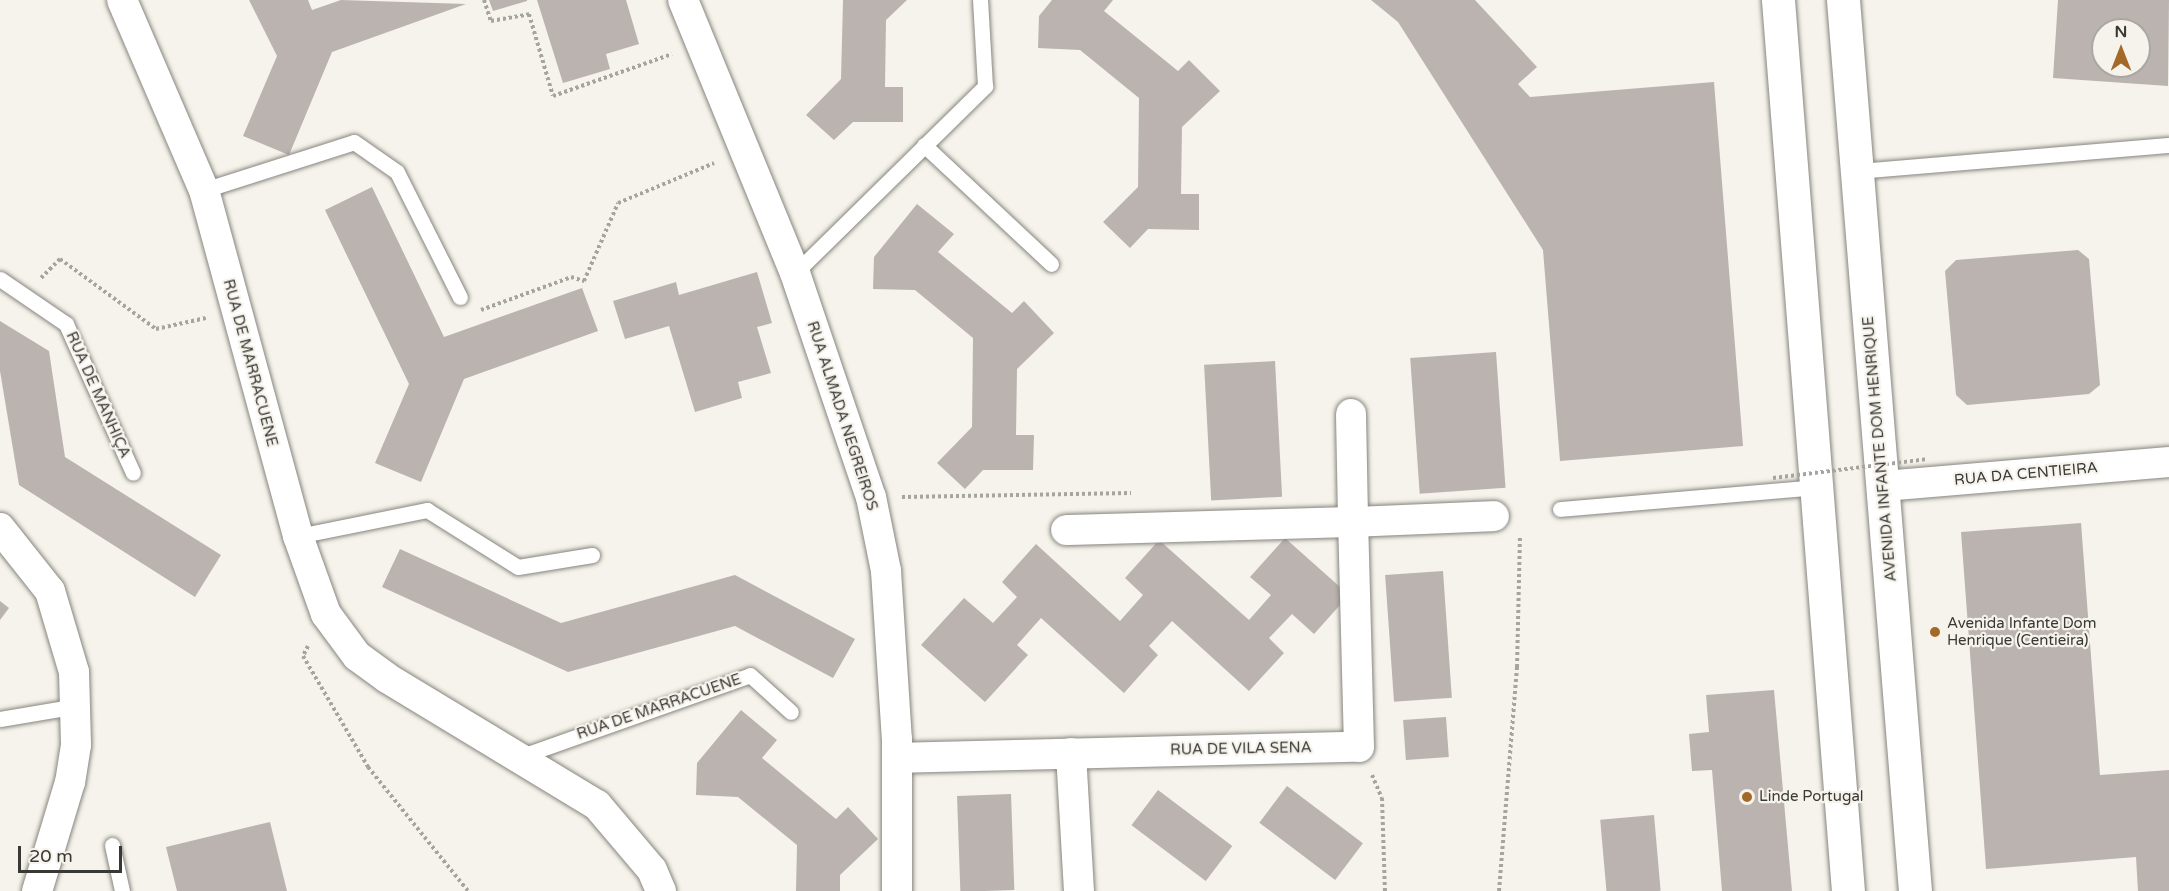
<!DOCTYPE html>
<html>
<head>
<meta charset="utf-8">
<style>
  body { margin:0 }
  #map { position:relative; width:2169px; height:891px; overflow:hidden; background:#f5f3eb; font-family:"Varela Round",sans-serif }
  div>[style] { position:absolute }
  .building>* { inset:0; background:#bbb3b0; transform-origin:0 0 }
  .path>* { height:4px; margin-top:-2px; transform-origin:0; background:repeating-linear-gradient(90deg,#a5a49e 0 3px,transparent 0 6px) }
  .roads { filter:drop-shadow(0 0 2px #87857e) drop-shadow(0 0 2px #87857e) }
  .lane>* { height:15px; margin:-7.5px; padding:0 7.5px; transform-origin:7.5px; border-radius:7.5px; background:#fff }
  .street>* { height:30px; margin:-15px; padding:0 15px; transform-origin:15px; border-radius:15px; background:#fff }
  .highway>* { height:33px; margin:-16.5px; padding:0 16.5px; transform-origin:16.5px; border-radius:16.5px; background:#fff }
  .path-bridge>* { height:4px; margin-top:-2px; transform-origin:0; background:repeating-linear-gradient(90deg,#a5a49e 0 3px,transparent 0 6px) }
  .dots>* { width:16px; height:16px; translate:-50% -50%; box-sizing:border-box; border:3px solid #f5f3eb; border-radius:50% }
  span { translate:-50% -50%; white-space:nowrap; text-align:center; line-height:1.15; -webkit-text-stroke:4.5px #f5f3eb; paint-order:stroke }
  .street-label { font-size:15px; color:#383835 }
  .poi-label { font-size:15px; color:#383835 }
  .left { translate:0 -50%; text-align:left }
  .north { position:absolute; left:2091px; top:18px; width:60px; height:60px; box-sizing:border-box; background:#f5f3eb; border:2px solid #a9a8a2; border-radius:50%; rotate:0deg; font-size:16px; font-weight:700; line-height:24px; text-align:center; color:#383835 }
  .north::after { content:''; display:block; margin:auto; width:21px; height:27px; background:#a46929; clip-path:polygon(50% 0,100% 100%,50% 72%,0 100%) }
  .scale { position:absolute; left:18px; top:846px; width:104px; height:27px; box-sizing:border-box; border:3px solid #383835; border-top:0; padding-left:8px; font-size:18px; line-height:21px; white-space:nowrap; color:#383835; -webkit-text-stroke:4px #f5f3eb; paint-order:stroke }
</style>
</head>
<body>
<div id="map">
  <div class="building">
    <div style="clip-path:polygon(249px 0,308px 0,312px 10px,341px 0,466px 4px,332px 52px,289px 155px,243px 136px,277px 56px)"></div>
    <div style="clip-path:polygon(489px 0,527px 0,527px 1px,493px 11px)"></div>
    <div style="clip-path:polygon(537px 0,626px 0,639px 44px,606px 54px,610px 69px,563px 83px)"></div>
    <div style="clip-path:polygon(843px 0,907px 0,886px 20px,885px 87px,903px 87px,903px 122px,853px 122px,834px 140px,806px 115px,841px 79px)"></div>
    <div style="clip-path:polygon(1052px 0,1113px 0,1104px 11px,1178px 71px,1189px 60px,1220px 91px,1182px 127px,1181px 194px,1199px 194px,1199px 230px,1148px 229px,1130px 248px,1103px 222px,1138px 187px,1139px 98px,1080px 50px,1038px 48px,1039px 16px)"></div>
    <div style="clip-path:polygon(1371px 0,1475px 0,1537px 67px,1518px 84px,1530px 97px,1714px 82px,1743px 446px,1560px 461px,1543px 250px,1398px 22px)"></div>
    <div style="clip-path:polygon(evenodd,2058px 0,2169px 0,2168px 86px,2053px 78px,2058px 0,2103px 30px,2139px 30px,2139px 66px,2103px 66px,2103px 30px)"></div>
    <div style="clip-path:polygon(372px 187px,444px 337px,582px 288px,598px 331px,464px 379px,421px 482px,375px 463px,409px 384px,325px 210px)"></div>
    <div style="clip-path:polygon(917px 204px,954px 234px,938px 252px,1012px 313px,1024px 301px,1054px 333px,1017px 369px,1016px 435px,1034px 435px,1033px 470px,983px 470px,965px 489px,937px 463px,972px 427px,973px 338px,915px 290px,873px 289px,874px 257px)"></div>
    <div style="clip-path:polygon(2078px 250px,2089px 259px,2100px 385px,2089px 394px,1967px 405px,1956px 395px,1945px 271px,1956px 260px)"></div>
    <div style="clip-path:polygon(757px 272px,772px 323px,757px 327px,771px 373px,738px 382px,742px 398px,695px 412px,669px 326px,625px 339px,613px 301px,676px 282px,679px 295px)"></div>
    <div style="clip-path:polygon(0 321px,49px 351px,65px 457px,221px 555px,195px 597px,19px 485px,0 371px)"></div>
    <div style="left:1496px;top:352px;width:136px;height:86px;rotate:86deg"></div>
    <div style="left:1275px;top:361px;width:136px;height:71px;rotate:87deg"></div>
    <div style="clip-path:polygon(2081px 523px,2100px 775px,2169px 770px,2169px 891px,2138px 891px,2136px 857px,1986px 869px,1961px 532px)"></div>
    <div style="clip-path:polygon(1285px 538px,1349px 595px,1314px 634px,1292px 614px,1269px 638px,1284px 653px,1249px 691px,1172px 621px,1149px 646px,1158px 655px,1124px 693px,1041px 618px,1017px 645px,1028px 655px,985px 702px,921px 645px,964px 598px,993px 623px,1017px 597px,1002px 582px,1036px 544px,1120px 621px,1143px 595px,1125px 578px,1159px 540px,1249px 620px,1271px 595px,1250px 577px)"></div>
    <div style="clip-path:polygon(400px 549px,561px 623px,735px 575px,855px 639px,833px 678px,735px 626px,568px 672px,382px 587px)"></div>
    <div style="left:1443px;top:571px;width:127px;height:58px;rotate:86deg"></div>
    <div style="clip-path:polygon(0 601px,9px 608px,0 620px)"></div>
    <div style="clip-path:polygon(1774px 690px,1792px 891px,1722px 891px,1712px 770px,1692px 771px,1689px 734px,1709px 732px,1706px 695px)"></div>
    <div style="clip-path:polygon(741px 710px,777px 740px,762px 758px,836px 819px,848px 807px,878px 839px,840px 875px,840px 891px,796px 891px,797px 845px,738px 797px,696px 795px,697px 763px)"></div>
    <div style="left:1446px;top:717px;width:40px;height:43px;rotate:86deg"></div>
    <div style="left:1287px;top:786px;width:95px;height:46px;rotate:37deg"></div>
    <div style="left:1158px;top:790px;width:93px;height:44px;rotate:37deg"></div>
    <div style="left:1011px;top:794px;width:96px;height:54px;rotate:88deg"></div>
    <div style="left:1654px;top:815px;width:76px;height:54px;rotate:85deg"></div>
    <div style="clip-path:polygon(270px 822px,287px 891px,177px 891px,166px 847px)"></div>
  </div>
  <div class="path">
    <div style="left:484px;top:0;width:22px;rotate:72deg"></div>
    <div style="left:491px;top:21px;width:39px;rotate:-10deg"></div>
    <div style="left:529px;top:14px;width:85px;rotate:73.7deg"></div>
    <div style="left:553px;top:96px;width:126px;rotate:-19.4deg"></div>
    <div style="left:41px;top:278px;width:27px;rotate:-45deg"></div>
    <div style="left:60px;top:259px;width:119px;rotate:36.1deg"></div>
    <div style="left:156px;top:329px;width:51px;rotate:-12.4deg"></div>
    <div style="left:481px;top:310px;width:96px;rotate:-20.1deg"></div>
    <div style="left:571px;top:277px;width:14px;rotate:17deg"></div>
    <div style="left:584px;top:281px;width:85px;rotate:-66.4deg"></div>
    <div style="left:618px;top:203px;width:104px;rotate:-22.6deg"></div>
    <div style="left:902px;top:497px;width:229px;rotate:-1deg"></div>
    <div style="left:308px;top:646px;width:11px;rotate:117deg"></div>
    <div style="left:303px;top:656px;width:129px;rotate:59.6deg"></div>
    <div style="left:368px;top:767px;width:159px;rotate:51.1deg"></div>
    <div style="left:1372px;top:775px;width:25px;rotate:67deg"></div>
    <div style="left:1382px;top:798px;width:93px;rotate:88.2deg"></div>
    <div style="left:1499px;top:891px;width:225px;rotate:-85.4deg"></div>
    <div style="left:1517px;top:667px;width:131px;rotate:-88.7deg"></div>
  </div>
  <div class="roads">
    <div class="lane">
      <div style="left:924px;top:145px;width:174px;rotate:43.1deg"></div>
      <div style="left:1858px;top:171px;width:312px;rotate:-4.8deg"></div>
      <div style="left:204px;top:190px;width:157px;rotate:-17.7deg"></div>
      <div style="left:354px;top:142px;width:52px;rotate:34.9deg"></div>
      <div style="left:397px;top:172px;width:140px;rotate:63.3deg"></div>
      <div style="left:795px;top:273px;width:267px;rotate:-44.5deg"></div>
      <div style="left:985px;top:86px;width:86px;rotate:-93.3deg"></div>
      <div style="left:0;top:279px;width:80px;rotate:34.3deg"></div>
      <div style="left:66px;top:324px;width:163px;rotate:65.8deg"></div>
      <div style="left:1560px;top:509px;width:257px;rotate:-4.9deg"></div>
      <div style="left:298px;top:536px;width:132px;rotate:-11.4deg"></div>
      <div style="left:427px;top:510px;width:107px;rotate:32.1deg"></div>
      <div style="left:518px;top:567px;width:75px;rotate:-9.2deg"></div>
      <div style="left:0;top:719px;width:78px;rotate:-9.6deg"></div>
      <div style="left:519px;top:757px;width:245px;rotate:-19.5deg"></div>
      <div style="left:750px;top:675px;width:55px;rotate:42.1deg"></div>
      <div style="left:112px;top:845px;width:47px;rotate:77.7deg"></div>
    </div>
    <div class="street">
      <div style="left:122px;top:0;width:207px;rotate:66.7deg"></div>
      <div style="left:204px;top:190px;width:359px;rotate:74.8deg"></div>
      <div style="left:298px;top:536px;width:83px;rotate:70.3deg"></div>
      <div style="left:326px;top:614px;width:52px;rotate:53.6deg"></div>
      <div style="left:357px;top:656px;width:37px;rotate:36deg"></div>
      <div style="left:387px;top:678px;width:245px;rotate:31.2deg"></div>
      <div style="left:597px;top:805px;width:85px;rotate:49.8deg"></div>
      <div style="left:652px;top:870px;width:23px;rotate:67deg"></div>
      <div style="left:683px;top:0;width:295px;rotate:67.7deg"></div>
      <div style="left:795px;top:273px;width:237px;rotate:71.3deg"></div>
      <div style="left:871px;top:497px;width:76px;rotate:78.5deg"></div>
      <div style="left:886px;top:571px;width:168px;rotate:86.3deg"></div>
      <div style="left:897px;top:739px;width:152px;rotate:90deg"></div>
      <div style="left:1351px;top:414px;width:108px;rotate:88.9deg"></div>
      <div style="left:1353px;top:522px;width:141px;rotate:-2.4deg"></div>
      <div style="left:1884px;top:486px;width:286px;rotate:-4.8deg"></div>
      <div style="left:0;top:528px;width:80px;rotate:51.6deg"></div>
      <div style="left:50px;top:591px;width:84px;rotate:73.5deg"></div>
      <div style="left:74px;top:672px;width:73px;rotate:88.4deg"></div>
      <div style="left:76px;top:745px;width:37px;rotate:99deg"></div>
      <div style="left:70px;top:782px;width:114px;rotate:106.8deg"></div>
      <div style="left:1071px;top:753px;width:138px;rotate:86.7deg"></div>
      <div style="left:898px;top:758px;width:461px;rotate:-1.4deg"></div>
      <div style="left:1359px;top:747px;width:225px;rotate:-91.5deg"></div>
      <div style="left:1353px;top:522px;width:287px;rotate:178.4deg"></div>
    </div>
    <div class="highway">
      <div style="left:1778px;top:0;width:894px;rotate:85.51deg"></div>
      <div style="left:1843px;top:0;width:894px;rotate:85.38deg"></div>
    </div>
  </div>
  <div class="path-bridge">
    <div style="left:1773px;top:478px;width:155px;rotate:-7deg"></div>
  </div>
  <div class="dots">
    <div style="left:1935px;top:632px;background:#a46929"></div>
    <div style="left:1747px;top:797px;background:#a46929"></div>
  </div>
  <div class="street-label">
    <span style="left:250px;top:363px;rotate:75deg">RUA DE MARRACUENE</span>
    <span style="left:98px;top:395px;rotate:66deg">RUA DE MANHIÇA</span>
    <span style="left:842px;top:416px;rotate:72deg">RUA ALMADA NEGREIROS</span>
    <span style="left:1880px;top:449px;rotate:-95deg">AVENIDA INFANTE DOM HENRIQUE</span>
    <span style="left:2026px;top:474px;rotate:-5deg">RUA DA CENTIEIRA</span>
    <span style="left:659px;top:707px;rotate:-19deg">RUA DE MARRACUENE</span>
    <span style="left:1241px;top:749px;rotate:-1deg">RUA DE VILA SENA</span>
  </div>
  <div class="poi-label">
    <span class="left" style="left:1947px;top:632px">Avenida Infante Dom<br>Henrique (Centieira)</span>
    <span class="left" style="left:1759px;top:797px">Linde Portugal</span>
  </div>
  <div class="north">N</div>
  <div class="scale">20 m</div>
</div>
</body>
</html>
